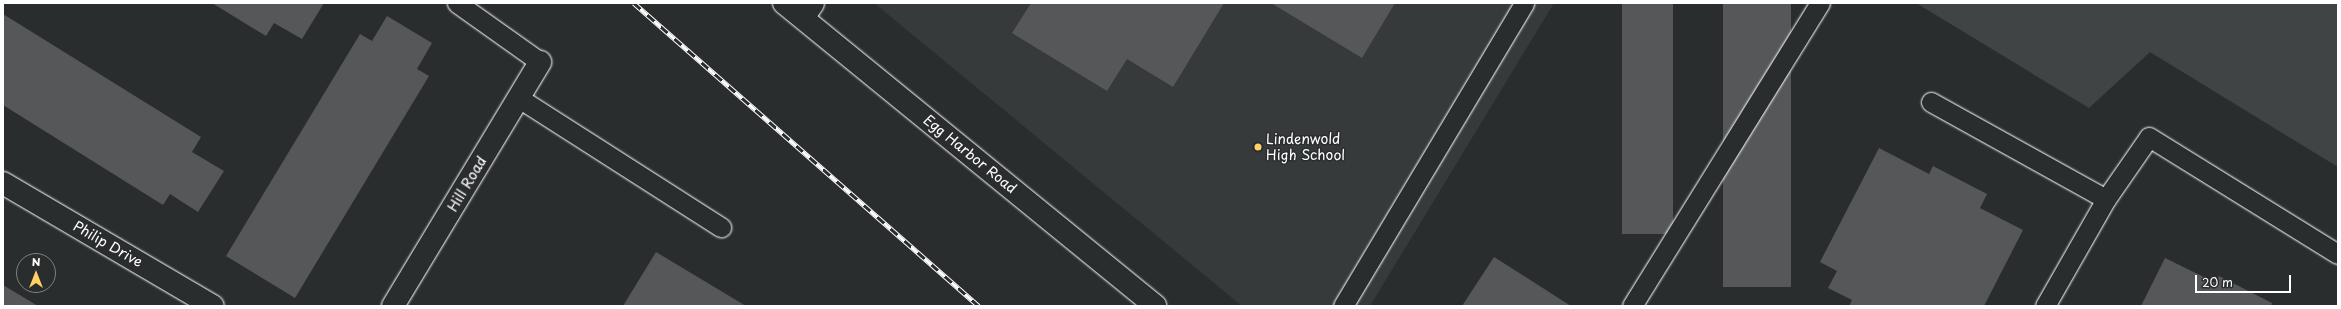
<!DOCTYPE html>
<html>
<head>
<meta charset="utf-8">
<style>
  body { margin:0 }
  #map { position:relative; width:2341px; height:309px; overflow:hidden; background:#2a2d2e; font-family:"Playpen Sans",sans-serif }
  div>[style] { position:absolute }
  .built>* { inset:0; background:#373a3b }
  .green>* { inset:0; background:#414445 }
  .building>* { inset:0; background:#555758; transform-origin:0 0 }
  .roads { filter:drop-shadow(0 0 1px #fff) drop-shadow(0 0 1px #fff) }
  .lane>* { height:19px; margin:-9.5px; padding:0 9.5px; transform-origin:9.5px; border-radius:9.5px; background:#2a2d2e }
  .street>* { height:22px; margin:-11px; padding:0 11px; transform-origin:11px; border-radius:11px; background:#2a2d2e }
  .secondary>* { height:22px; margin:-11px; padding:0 11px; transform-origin:11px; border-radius:11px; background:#2a2d2e }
  .rail>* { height:4.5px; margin-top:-2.25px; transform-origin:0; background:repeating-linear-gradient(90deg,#2a2d2e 0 9px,#fff 0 18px); box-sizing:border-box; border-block:1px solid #fff }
  .dots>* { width:11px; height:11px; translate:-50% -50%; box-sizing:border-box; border:2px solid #2a2d2e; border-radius:50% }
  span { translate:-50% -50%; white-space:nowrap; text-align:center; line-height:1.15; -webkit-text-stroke:3px #2a2d2e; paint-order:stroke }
  .poi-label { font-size:14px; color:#fff }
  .left { translate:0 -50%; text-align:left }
  .street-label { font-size:14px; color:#fff }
  .frame { position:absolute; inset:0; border:4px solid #fff; pointer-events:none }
  .north { position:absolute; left:16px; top:253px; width:40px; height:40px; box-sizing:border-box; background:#2a2d2e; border:1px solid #7f8182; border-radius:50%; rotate:0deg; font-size:11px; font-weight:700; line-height:16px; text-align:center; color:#fff }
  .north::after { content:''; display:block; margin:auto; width:14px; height:18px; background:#ffd166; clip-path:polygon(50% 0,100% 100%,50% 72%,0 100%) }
  .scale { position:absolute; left:2195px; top:275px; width:96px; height:18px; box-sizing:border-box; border:2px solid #fff; border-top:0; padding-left:5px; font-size:12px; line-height:14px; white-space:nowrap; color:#fff; -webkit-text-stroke:3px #2a2d2e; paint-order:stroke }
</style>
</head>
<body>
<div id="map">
  <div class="built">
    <div style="clip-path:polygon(874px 3px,1554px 3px,1370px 306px,1242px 306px)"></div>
  </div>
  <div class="green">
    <div style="clip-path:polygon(1916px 3px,2338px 3px,2338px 167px,2150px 52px,2089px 108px)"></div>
  </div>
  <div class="building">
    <div style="clip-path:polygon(212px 3px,324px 3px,302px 39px,274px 23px,266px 36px)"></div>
    <div style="clip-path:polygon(1031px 3px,1224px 3px,1173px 87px,1127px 59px,1107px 91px,1012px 33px)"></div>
    <div style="clip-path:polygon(1271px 3px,1395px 3px,1362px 58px)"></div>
    <div style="left:1622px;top:3px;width:51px;height:231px"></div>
    <div style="left:1723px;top:3px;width:68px;height:284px"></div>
    <div style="clip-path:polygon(3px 14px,201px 137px,192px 152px,224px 171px,198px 212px,170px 194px,163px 205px,3px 105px)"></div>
    <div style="clip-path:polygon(387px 16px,432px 43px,417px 69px,429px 76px,295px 298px,226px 256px,360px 34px,372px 41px)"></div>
    <div style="clip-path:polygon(1879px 148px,1929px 174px,1933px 166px,1987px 194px,1980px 208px,2023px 230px,1984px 306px,1849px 306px,1852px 300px,1828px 288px,1837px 271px,1820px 262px)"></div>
    <div style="clip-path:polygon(656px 252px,746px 306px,623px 306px)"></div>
    <div style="clip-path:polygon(1494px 257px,1571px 306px,1462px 306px)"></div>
    <div style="clip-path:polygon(2165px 258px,2216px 283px,2219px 276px,2272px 303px,2271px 306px,2141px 306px)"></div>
    <div style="clip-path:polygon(3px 285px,38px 306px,3px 306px)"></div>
  </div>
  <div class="roads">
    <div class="lane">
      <div style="left:457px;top:3px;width:102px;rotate:35.4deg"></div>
      <div style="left:803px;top:19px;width:19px;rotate:-55deg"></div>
      <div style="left:519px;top:98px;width:240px;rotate:32.6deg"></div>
      <div style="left:1931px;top:102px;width:200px;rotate:29deg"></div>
      <div style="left:1343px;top:306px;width:353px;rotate:-59.1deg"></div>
      <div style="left:1632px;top:306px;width:357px;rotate:-58.2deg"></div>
      <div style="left:2045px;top:306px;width:123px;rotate:-60.3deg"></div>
      <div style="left:2106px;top:199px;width:75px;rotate:-55.3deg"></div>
      <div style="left:2149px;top:137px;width:222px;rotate:31.8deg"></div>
    </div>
    <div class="street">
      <div style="left:3px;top:183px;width:243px;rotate:30.4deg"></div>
      <div style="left:393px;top:306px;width:285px;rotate:-58.9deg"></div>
    </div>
    <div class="secondary">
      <div style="left:784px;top:3px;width:479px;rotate:39.2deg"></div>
    </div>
  </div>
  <div class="rail">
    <div style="left:634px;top:3px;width:459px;rotate:41.3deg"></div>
  </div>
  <div class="dots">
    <div style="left:1258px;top:147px;background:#ffd166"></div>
  </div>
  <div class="poi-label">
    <span class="left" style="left:1266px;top:147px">Lindenwold<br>High School</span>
  </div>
  <div class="street-label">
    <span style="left:970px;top:154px;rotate:39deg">Egg Harbor Road</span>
    <span style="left:467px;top:184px;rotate:-59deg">Hill Road</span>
    <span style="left:108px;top:244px;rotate:30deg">Philip Drive</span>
  </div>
  <div class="frame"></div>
  <div class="north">N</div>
  <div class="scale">20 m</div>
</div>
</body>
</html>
